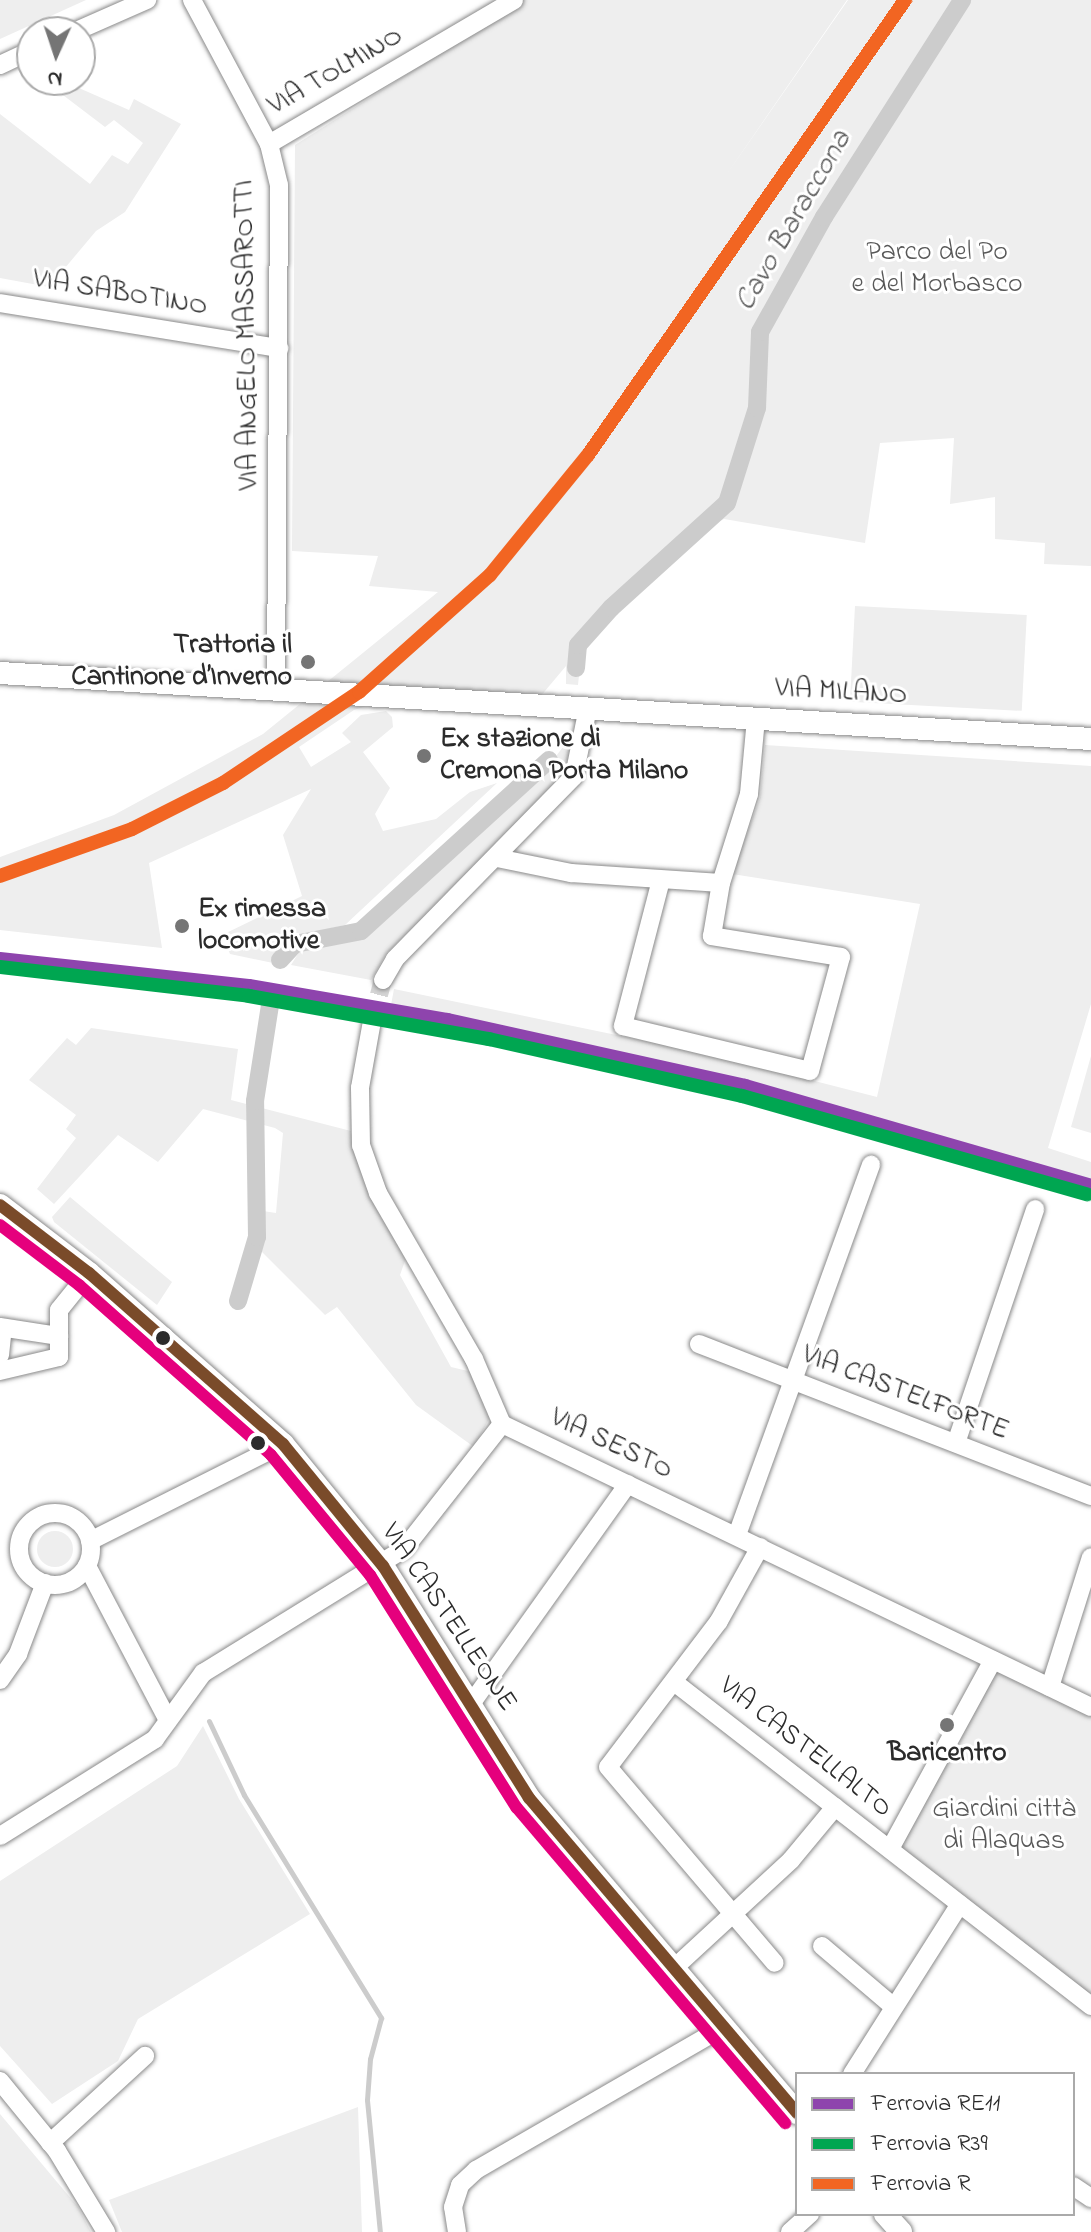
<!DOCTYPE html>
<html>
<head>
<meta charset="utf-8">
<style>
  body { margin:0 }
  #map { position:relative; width:1091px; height:2232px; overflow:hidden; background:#fff; font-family:"Indie Flower",sans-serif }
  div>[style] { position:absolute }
  .built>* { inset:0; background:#eee; transform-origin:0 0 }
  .round { border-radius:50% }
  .stream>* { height:5px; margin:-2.5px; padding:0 2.5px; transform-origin:2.5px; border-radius:2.5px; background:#ccc }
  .canal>* { height:18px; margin:-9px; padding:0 9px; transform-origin:9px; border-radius:9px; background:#ccc }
  .minor-tunnel>* { height:18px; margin-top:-9px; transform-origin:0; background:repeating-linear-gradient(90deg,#d5d5d5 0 18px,transparent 0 27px) }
  .roads { filter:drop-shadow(0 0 2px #8a8a8a) drop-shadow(0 0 2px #8a8a8a) }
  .minor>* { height:18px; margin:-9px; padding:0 9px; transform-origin:9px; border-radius:9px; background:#fff }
  .minor>.ring { margin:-9px; padding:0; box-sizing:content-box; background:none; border:18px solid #fff; border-radius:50% }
  .major>* { height:22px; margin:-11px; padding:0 11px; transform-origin:11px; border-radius:11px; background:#fff }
  .bus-1>* { height:12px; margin:-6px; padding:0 6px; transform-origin:6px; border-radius:6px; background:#7a4b2a }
  .bus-2>* { height:12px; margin:-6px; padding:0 6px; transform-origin:6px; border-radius:6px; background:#e5007d }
  .rail-1>* { height:14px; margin:-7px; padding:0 7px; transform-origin:7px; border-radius:7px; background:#8e44ad }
  .rail-2>* { height:14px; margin:-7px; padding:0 7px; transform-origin:7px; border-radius:7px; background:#00a651 }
  .rail-3>* { height:14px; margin:-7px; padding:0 7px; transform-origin:7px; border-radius:7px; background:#f26522 }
  .dots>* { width:22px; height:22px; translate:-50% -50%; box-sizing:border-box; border:4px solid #fff; border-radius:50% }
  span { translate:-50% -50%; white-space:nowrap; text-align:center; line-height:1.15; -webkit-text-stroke:6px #fff; paint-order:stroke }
  .street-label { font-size:28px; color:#2b2b2b }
  .park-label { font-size:28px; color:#585858 }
  .poi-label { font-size:28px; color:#2b2b2b; font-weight:700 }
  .right { translate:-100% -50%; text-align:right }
  .left { translate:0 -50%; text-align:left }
  .water-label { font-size:30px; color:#5c5c5c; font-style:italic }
  .legend { position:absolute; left:795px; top:2072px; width:280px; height:144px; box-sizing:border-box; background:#fff; border:2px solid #aaa; margin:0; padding:10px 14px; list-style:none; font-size:24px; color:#2b2b2b }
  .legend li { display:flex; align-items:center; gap:16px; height:40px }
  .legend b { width:40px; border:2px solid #aaa }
  .north { position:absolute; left:16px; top:16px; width:80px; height:80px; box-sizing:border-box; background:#fff; border:2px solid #aaa; border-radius:50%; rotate:183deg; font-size:22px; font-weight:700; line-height:32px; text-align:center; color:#2b2b2b }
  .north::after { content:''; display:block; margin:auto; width:28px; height:36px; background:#757575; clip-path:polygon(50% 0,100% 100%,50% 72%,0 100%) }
</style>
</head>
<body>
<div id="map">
  <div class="built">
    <div style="clip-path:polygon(0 0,86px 0,0 39px)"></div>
    <div style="clip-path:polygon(511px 0,847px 0,722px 181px,848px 0,1091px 0,1091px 566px,1044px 564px,1045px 543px,995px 539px,995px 497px,950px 504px,954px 438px,880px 443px,865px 543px,724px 519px,702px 530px,608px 617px,582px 648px,578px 685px,566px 684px,566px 666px,529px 710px,392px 698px,354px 710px,299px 747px,311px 767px,351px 742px,342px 733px,361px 715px,386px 711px,392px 717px,393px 727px,363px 752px,390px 788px,375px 814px,383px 831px,436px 819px,470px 792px,497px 783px,345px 925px,293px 937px,273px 963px,230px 954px,222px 935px,302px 896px,283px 835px,311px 789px,149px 863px,162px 948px,0 930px,0 857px,114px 815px,263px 734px,438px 592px,369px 586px,378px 556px,292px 551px,295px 145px,441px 53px)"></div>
    <div style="clip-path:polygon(63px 81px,129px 110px,134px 99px,181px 124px,125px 212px,96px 231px,49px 287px,0 278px,0 114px,90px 184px,112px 155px,128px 164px,143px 143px,114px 120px,105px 127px,55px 89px)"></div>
    <div style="left:855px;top:606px;width:172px;height:96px;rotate:3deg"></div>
    <div style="clip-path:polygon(579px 743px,567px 775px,386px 954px,371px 980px,291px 965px,301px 949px,369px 935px,543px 773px,563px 747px)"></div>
    <div style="clip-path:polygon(765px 745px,1091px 766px,1091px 1004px,1048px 1148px,1091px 1162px,1091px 1197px,734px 1093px,388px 1021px,394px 989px,713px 1055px,877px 1097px,920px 904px,732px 874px,760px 798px)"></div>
    <div style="clip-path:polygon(91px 1028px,238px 1049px,231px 1100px,351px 1131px,370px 1190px,406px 1258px,400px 1275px,451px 1367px,472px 1372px,490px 1417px,474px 1447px,416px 1405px,337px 1307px,325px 1315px,262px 1252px,263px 1211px,276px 1213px,283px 1133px,275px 1128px,203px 1109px,158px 1162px,118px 1135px,54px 1204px,37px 1189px,76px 1138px,66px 1129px,76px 1115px,29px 1080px,67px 1038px,76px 1045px)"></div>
    <div style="clip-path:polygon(1091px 1056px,1091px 1133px,1071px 1127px)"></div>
    <div style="clip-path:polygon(70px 1197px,172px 1282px,157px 1305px,54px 1222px,52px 1217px)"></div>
    <div class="round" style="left:37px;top:1531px;width:36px;height:36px"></div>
    <div style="clip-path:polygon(994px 1664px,1091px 1708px,1091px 2007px,891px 1848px)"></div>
    <div style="clip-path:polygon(203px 1726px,239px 1799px,310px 1914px,138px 2019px,118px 2061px,52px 2104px,0 2046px,0 1881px,177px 1766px)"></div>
    <div style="clip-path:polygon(358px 2107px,362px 2232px,122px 2232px,109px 2200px)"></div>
    <div style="clip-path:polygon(0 2114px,78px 2207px,91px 2232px,0 2232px)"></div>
  </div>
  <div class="stream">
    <div style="left:209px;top:1721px;width:82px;rotate:64.7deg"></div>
    <div style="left:244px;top:1795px;width:262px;rotate:58.4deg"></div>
    <div style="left:381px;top:2018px;width:42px;rotate:105deg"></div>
    <div style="left:370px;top:2059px;width:41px;rotate:94.2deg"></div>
    <div style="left:367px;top:2100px;width:133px;rotate:84.4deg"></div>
  </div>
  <div class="canal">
    <div style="left:576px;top:668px;width:23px;rotate:-85deg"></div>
    <div style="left:578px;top:645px;width:50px;rotate:-48.3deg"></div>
    <div style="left:611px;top:608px;width:156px;rotate:-42.2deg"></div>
    <div style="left:727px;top:503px;width:100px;rotate:-72.5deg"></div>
    <div style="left:757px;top:408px;width:76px;rotate:-87.7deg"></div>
    <div style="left:760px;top:332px;width:132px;rotate:-60.9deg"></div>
    <div style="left:824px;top:217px;width:257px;rotate:-57.5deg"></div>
    <div style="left:280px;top:960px;width:22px;rotate:-47deg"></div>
    <div style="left:295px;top:944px;width:67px;rotate:-11.1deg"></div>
    <div style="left:361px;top:931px;width:254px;rotate:-42.3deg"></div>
    <div style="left:238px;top:1301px;width:67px;rotate:-73.5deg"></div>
    <div style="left:257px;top:1237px;width:136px;rotate:-90.8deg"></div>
    <div style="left:255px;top:1101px;width:97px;rotate:-81.1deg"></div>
  </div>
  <div class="minor-tunnel">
    <div style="left:372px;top:1021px;width:42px;rotate:-75deg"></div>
  </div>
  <div class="roads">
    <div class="minor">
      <div style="left:192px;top:0;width:163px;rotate:61.9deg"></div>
      <div style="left:269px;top:144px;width:42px;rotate:76.3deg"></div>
      <div style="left:279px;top:185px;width:503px;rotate:90.34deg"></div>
      <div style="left:74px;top:32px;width:80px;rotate:-23.7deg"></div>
      <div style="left:0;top:65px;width:35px;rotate:-25deg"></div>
      <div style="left:269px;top:144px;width:284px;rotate:-30.4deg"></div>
      <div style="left:0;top:303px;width:283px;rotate:9.2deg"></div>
      <div style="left:497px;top:858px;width:76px;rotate:11.5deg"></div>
      <div style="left:571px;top:873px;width:150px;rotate:3.8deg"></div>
      <div style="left:661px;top:880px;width:151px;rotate:104.6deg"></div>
      <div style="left:623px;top:1026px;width:192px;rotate:13.5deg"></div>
      <div style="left:810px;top:1071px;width:118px;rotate:-74.8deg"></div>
      <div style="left:841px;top:957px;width:131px;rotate:-170.8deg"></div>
      <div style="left:712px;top:936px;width:54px;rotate:-80.4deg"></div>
      <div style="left:721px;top:883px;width:93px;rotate:-72.5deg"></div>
      <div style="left:749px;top:794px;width:76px;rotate:-84.7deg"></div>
      <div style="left:383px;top:980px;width:24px;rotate:-60deg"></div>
      <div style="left:395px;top:959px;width:256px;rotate:-45.6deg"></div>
      <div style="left:574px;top:776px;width:69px;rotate:-78.4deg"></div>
      <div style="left:372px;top:1021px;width:68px;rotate:100.2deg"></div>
      <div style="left:360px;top:1088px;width:57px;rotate:89deg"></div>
      <div style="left:361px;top:1145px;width:51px;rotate:70.5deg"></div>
      <div style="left:378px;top:1193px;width:192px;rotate:60deg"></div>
      <div style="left:474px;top:1359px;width:71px;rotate:66.7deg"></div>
      <div style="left:502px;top:1424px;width:653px;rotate:25.66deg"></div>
      <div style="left:0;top:1327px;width:60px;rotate:8.7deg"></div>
      <div style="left:59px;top:1336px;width:21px;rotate:90deg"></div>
      <div style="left:59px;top:1357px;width:61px;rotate:166.7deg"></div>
      <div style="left:59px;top:1336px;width:26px;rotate:-90deg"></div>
      <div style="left:59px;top:1310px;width:48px;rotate:-51deg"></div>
      <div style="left:699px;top:1344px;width:420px;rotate:21.2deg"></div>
      <div style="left:0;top:1355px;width:27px;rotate:-84deg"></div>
      <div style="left:956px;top:1443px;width:247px;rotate:-71.3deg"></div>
      <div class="ring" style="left:19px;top:1513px;width:54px;height:54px"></div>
      <div style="left:737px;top:1535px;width:394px;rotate:-70.1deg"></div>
      <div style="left:90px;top:1541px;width:216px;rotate:-26.7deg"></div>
      <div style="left:760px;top:1547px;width:85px;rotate:119deg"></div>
      <div style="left:719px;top:1621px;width:183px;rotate:127.2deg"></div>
      <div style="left:608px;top:1767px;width:257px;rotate:49.6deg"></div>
      <div style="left:87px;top:1566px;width:174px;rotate:62.3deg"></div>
      <div style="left:0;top:1680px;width:32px;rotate:-55deg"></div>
      <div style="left:18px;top:1654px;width:76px;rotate:-69.2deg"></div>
      <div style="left:674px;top:1682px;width:528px;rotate:37.85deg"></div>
      <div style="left:1050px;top:1687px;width:136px;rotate:-72.5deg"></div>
      <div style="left:471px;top:1704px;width:270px;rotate:-54.5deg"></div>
      <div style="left:0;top:1836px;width:183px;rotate:-32deg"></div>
      <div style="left:155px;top:1739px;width:82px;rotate:-54deg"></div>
      <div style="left:203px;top:1673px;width:236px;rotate:-31.7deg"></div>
      <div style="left:404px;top:1549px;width:159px;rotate:-51.9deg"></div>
      <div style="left:890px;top:1849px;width:215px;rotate:-61.4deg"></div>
      <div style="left:822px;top:1946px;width:94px;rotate:40.3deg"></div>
      <div style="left:672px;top:1970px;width:162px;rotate:-42.7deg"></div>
      <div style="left:791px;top:1860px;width:69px;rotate:-50.3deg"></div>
      <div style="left:852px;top:2074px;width:201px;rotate:-57.6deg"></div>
      <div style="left:0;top:2081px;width:90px;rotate:50.8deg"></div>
      <div style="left:57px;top:2151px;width:95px;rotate:58.8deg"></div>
      <div style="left:50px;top:2143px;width:129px;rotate:-42.5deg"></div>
      <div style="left:1073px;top:2186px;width:22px;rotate:34deg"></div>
      <div style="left:457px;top:2232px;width:25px;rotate:-99deg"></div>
      <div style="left:453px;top:2207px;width:23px;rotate:-72deg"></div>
      <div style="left:460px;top:2185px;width:22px;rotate:-43deg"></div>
      <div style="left:476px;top:2170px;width:284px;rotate:-30deg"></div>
      <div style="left:790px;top:2232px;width:27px;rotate:-42deg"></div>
    </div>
    <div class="major">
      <div style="left:0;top:673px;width:1093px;rotate:3.46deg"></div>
      <div style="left:0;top:1205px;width:112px;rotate:37.4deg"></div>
      <div style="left:89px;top:1273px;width:259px;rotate:41.4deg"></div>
      <div style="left:283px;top:1444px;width:158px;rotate:50.7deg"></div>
      <div style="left:383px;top:1566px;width:274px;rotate:57.8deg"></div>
      <div style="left:529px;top:1798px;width:414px;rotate:49.6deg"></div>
      <div style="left:885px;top:2214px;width:24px;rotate:48deg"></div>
    </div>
  </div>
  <div class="bus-1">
    <div style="left:0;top:1205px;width:112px;rotate:37.4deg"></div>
    <div style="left:89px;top:1273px;width:259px;rotate:41.4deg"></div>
    <div style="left:283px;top:1444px;width:158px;rotate:50.7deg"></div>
    <div style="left:383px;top:1566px;width:274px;rotate:57.8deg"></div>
    <div style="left:529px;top:1798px;width:414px;rotate:49.6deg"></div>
  </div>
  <div class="bus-2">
    <div style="left:0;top:1225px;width:99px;rotate:37.2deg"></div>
    <div style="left:79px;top:1285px;width:256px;rotate:41.5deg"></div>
    <div style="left:271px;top:1455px;width:156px;rotate:50.5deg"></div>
    <div style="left:370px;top:1575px;width:275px;rotate:57.8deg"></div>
    <div style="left:517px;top:1808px;width:414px;rotate:49.6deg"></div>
  </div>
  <div class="rail-1">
    <div style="left:0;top:959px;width:250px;rotate:6.2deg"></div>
    <div style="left:249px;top:986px;width:202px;rotate:9.7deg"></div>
    <div style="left:448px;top:1020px;width:304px;rotate:12.5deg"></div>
    <div style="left:745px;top:1086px;width:360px;rotate:16.1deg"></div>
  </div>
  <div class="rail-2">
    <div style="left:0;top:967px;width:251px;rotate:6.6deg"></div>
    <div style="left:249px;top:996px;width:244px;rotate:10.2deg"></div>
    <div style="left:489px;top:1039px;width:259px;rotate:12.7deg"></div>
    <div style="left:742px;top:1096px;width:359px;rotate:15.9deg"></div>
  </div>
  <div class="rail-3">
    <div style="left:0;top:876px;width:140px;rotate:-19.6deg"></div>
    <div style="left:132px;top:829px;width:102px;rotate:-26.8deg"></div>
    <div style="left:223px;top:783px;width:164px;rotate:-33.8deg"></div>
    <div style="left:359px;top:692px;width:176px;rotate:-41.8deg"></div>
    <div style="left:490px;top:575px;width:155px;rotate:-50.8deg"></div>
    <div style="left:588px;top:455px;width:555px;rotate:-55.13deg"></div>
  </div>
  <div class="dots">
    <div style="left:308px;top:662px;background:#757575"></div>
    <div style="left:424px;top:756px;background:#757575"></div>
    <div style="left:182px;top:926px;background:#757575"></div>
    <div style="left:163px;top:1338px;background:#2b2b2b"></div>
    <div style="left:258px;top:1443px;background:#2b2b2b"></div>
    <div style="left:947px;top:1725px;background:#757575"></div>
  </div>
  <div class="street-label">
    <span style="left:336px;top:72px;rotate:-30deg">VIA TOLMINO</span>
    <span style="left:120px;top:294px;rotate:9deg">VIA SABOTINO</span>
    <span style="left:248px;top:335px;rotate:-91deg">VIA ANGELO MASSAROTTI</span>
    <span style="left:841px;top:693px;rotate:3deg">VIA MILANO</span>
    <span style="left:905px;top:1394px;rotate:21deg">VIA CASTELFORTE</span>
    <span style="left:611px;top:1445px;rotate:25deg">VIA SESTO</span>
    <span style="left:448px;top:1618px;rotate:56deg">VIA CASTELLEONE</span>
    <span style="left:805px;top:1748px;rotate:38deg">VIA CASTELLALTO</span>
  </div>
  <div class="park-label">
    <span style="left:937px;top:269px">Parco del Po<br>e del Morbasco</span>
    <span style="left:1004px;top:1826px">Giardini città<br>di Alaquas</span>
  </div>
  <div class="poi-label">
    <span class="right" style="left:292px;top:662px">Trattoria il<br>Cantinone d’Inverno</span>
    <span class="left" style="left:440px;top:756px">Ex stazione di<br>Cremona Porta Milano</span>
    <span class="left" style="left:198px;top:926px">Ex rimessa<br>locomotive</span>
    <span style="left:947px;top:1754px">Baricentro</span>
  </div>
  <div class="water-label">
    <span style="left:794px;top:221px;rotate:-60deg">Cavo Baraccona</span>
  </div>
  <ul class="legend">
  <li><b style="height:10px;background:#8e44ad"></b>Ferrovia RE11</li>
  <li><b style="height:10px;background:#00a651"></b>Ferrovia R39</li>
  <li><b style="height:10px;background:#f26522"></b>Ferrovia R</li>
  </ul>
  <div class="north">N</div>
</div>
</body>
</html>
